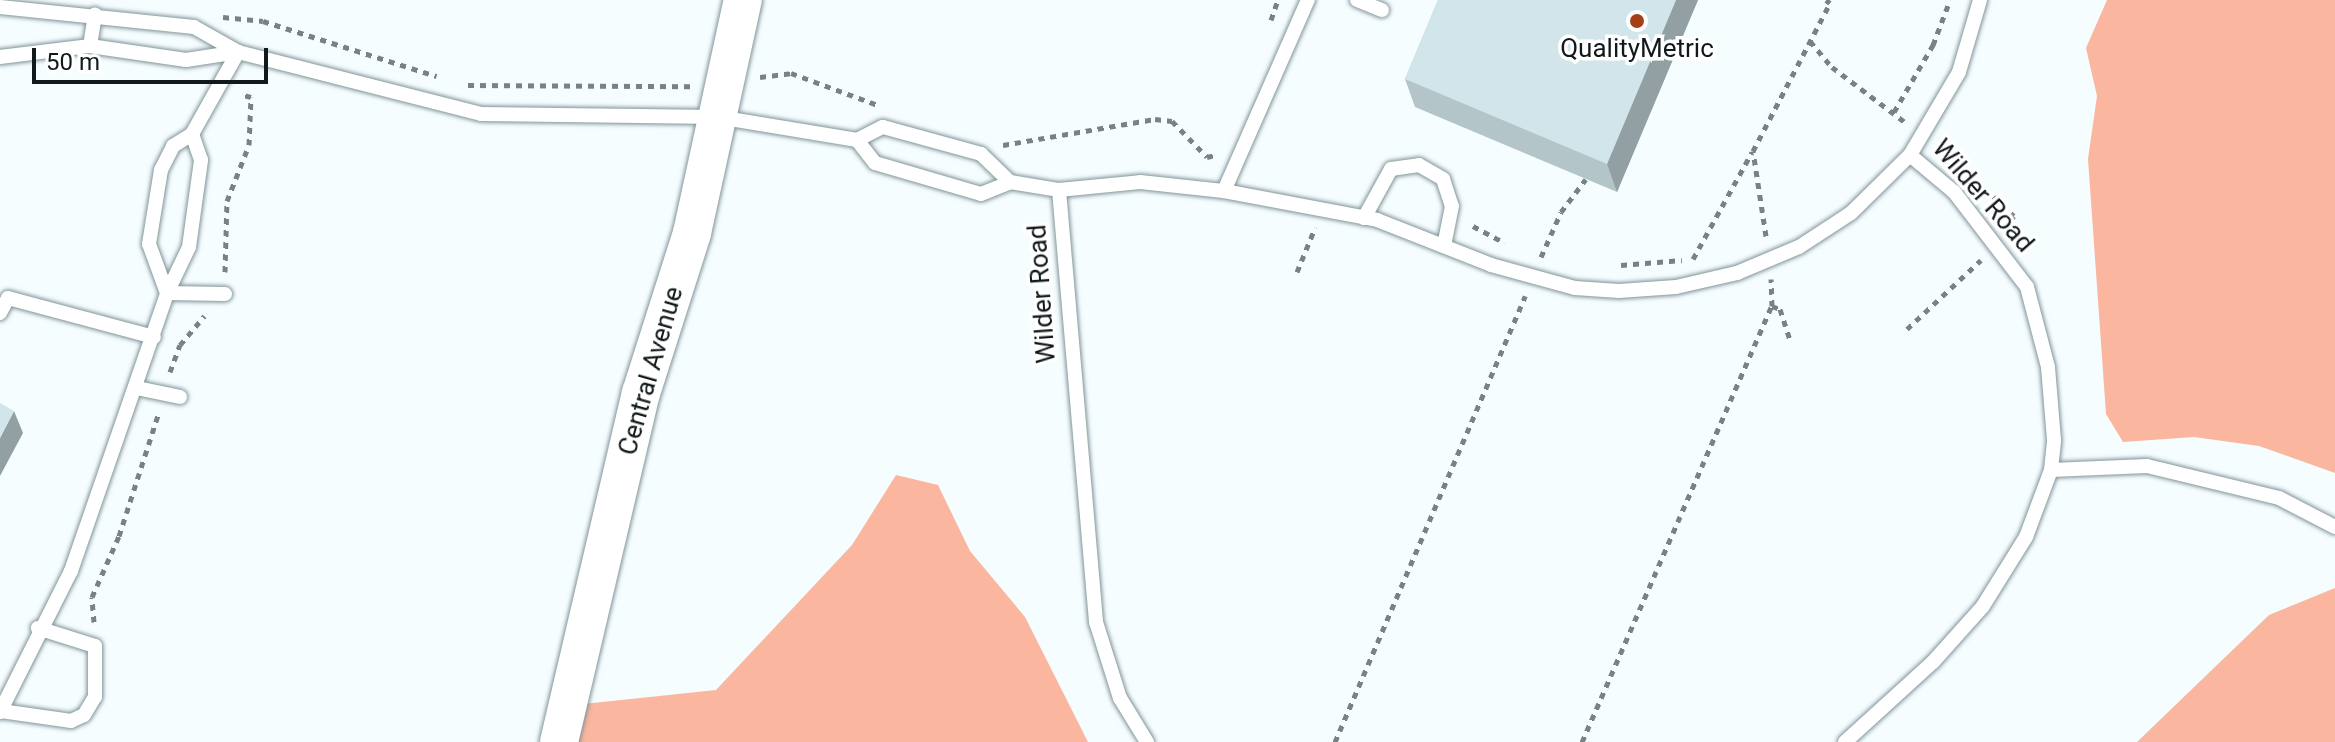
<!DOCTYPE html>
<html>
<head>
<meta charset="utf-8">
<style>
  body { margin:0 }
  #map { position:relative; width:2335px; height:742px; overflow:hidden; background:#f5fdff; font-family:Roboto,sans-serif }
  div>[style] { position:absolute }
  .forest>* { inset:0; background:#fab69f }
  .path>* { height:5px; margin-top:-2.5px; transform-origin:0; background:repeating-linear-gradient(90deg,#798183 0 6px,transparent 0 12px) }
  .roads { filter:drop-shadow(0 0 2px #829499) drop-shadow(0 0 2px #829499) }
  .lane>* { height:14px; margin:-7px; padding:0 7px; transform-origin:7px; border-radius:7px; background:#fff }
  .secondary>* { height:38px; margin:-19px; padding:0 19px; transform-origin:19px; border-radius:19px; background:#fff }
  .wall>* { inset:0; background:#b4c5c9 }
  .shaded-wall>* { inset:0; background:#92a0a4 }
  .building>* { inset:0; background:#d1e5ea }
  .dots>* { width:22px; height:22px; translate:-50% -50%; box-sizing:border-box; border:4px solid #fff; border-radius:50% }
  span { translate:-50% -50%; white-space:nowrap; text-align:center; line-height:1.15; -webkit-text-stroke:7px #fff; paint-order:stroke }
  .poi-label { font-size:26px; color:#12191b }
  .street-label { font-size:26px; color:#12191b }
  .scale { position:absolute; left:32px; top:48px; width:236px; height:36px; box-sizing:border-box; border:4px solid #12191b; border-top:0; padding-left:10px; font-size:24px; line-height:28px; white-space:nowrap; color:#12191b; -webkit-text-stroke:6px #fff; paint-order:stroke }
</style>
</head>
<body>
<div id="map">
  <div class="forest">
    <div style="clip-path:polygon(2107px 0,2335px 0,2335px 473px,2259px 446px,2194px 437px,2123px 442px,2106px 414px,2088px 159px,2097px 96px,2086px 48px)"></div>
    <div style="clip-path:polygon(896px 475px,938px 485px,970px 551px,1025px 617px,1088px 742px,564px 742px,574px 705px,716px 690px,852px 545px)"></div>
    <div style="clip-path:polygon(2335px 588px,2335px 742px,2137px 742px,2269px 615px)"></div>
  </div>
  <div class="path">
    <div style="left:223px;top:17px;width:40px;rotate:5.7deg"></div>
    <div style="left:263px;top:21px;width:182px;rotate:17.6deg"></div>
    <div style="left:1271px;top:20px;width:21px;rotate:-71deg"></div>
    <div style="left:1810px;top:41px;width:34px;rotate:50deg"></div>
    <div style="left:1832px;top:67px;width:93px;rotate:37.1deg"></div>
    <div style="left:760px;top:77px;width:31px;rotate:-7deg"></div>
    <div style="left:791px;top:73px;width:95px;rotate:20.3deg"></div>
    <div style="left:468px;top:85px;width:222px;rotate:0.3deg"></div>
    <div style="left:1894px;top:112px;width:78px;rotate:-59.8deg"></div>
    <div style="left:1933px;top:45px;width:48px;rotate:-69.3deg"></div>
    <div style="left:1003px;top:145px;width:154px;rotate:-9.7deg"></div>
    <div style="left:1155px;top:119px;width:17px;rotate:7deg"></div>
    <div style="left:1172px;top:121px;width:50px;rotate:45.8deg"></div>
    <div style="left:1207px;top:157px;width:8px;rotate:-14deg"></div>
    <div style="left:1941px;top:147px;width:100px;rotate:43.4deg"></div>
    <div style="left:2014px;top:216px;width:13px;rotate:129deg"></div>
    <div style="left:1473px;top:226px;width:36px;rotate:28deg"></div>
    <div style="left:1766px;top:236px;width:86px;rotate:-98.7deg"></div>
    <div style="left:1753px;top:151px;width:167px;rotate:-62.5deg"></div>
    <div style="left:1830px;top:3px;width:5px;rotate:-143deg"></div>
    <div style="left:1541px;top:257px;width:49px;rotate:-66deg"></div>
    <div style="left:1561px;top:212px;width:41px;rotate:-52.9deg"></div>
    <div style="left:1693px;top:259px;width:122px;rotate:-61.1deg"></div>
    <div style="left:1621px;top:265px;width:61px;rotate:-4.7deg"></div>
    <div style="left:225px;top:272px;width:71px;rotate:-88.4deg"></div>
    <div style="left:227px;top:201px;width:60px;rotate:-68.6deg"></div>
    <div style="left:249px;top:145px;width:48px;rotate:-87.6deg"></div>
    <div style="left:251px;top:97px;width:11px;rotate:-165deg"></div>
    <div style="left:1297px;top:272px;width:48px;rotate:-67.8deg"></div>
    <div style="left:1772px;top:306px;width:9px;rotate:21deg"></div>
    <div style="left:1780px;top:309px;width:32px;rotate:72deg"></div>
    <div style="left:1907px;top:329px;width:101px;rotate:-43deg"></div>
    <div style="left:170px;top:372px;width:29px;rotate:-70deg"></div>
    <div style="left:180px;top:345px;width:38px;rotate:-50deg"></div>
    <div style="left:94px;top:622px;width:25px;rotate:-95deg"></div>
    <div style="left:92px;top:597px;width:67px;rotate:-66.1deg"></div>
    <div style="left:119px;top:536px;width:130px;rotate:-72.1deg"></div>
    <div style="left:1335px;top:742px;width:485px;rotate:-66.9deg"></div>
    <div style="left:1582px;top:742px;width:476px;rotate:-66.5deg"></div>
    <div style="left:1772px;top:306px;width:27px;rotate:-92deg"></div>
  </div>
  <div class="roads">
    <div class="lane">
      <div style="left:1357px;top:0;width:27px;rotate:22deg"></div>
      <div style="left:0;top:7px;width:195px;rotate:5.9deg"></div>
      <div style="left:194px;top:27px;width:51px;rotate:29.6deg"></div>
      <div style="left:90px;top:46px;width:32px;rotate:-81deg"></div>
      <div style="left:0;top:57px;width:91px;rotate:-7deg"></div>
      <div style="left:90px;top:46px;width:97px;rotate:8.3deg"></div>
      <div style="left:186px;top:60px;width:53px;rotate:-8.7deg"></div>
      <div style="left:857px;top:140px;width:29px;rotate:52deg"></div>
      <div style="left:875px;top:163px;width:110px;rotate:16.3deg"></div>
      <div style="left:981px;top:194px;width:31px;rotate:-22deg"></div>
      <div style="left:1059px;top:190px;width:81px;rotate:-5.6deg"></div>
      <div style="left:1140px;top:182px;width:84px;rotate:6.1deg"></div>
      <div style="left:1224px;top:191px;width:209px;rotate:-66.3deg"></div>
      <div style="left:1224px;top:191px;width:156px;rotate:10.7deg"></div>
      <div style="left:1377px;top:220px;width:123px;rotate:21.5deg"></div>
      <div style="left:1491px;top:265px;width:87px;rotate:15.3deg"></div>
      <div style="left:1575px;top:288px;width:44px;rotate:3.9deg"></div>
      <div style="left:1619px;top:291px;width:57px;rotate:-4deg"></div>
      <div style="left:1676px;top:287px;width:63px;rotate:-12.9deg"></div>
      <div style="left:1737px;top:273px;width:67px;rotate:-22.8deg"></div>
      <div style="left:1799px;top:247px;width:62px;rotate:-33.2deg"></div>
      <div style="left:1851px;top:213px;width:83px;rotate:-44.5deg"></div>
      <div style="left:1364px;top:218px;width:56px;rotate:-61.1deg"></div>
      <div style="left:1391px;top:169px;width:28px;rotate:-8deg"></div>
      <div style="left:1419px;top:165px;width:28px;rotate:30deg"></div>
      <div style="left:1443px;top:179px;width:28px;rotate:72deg"></div>
      <div style="left:1452px;top:206px;width:41px;rotate:101.3deg"></div>
      <div style="left:167px;top:293px;width:52px;rotate:-110.2deg"></div>
      <div style="left:149px;top:244px;width:75px;rotate:-80.8deg"></div>
      <div style="left:161px;top:170px;width:27px;rotate:-63deg"></div>
      <div style="left:173px;top:146px;width:22px;rotate:-32deg"></div>
      <div style="left:192px;top:134px;width:94px;rotate:-60.7deg"></div>
      <div style="left:238px;top:52px;width:251px;rotate:14.3deg"></div>
      <div style="left:481px;top:114px;width:237px;rotate:0.7deg"></div>
      <div style="left:718px;top:117px;width:141px;rotate:9.4deg"></div>
      <div style="left:857px;top:140px;width:29px;rotate:-27deg"></div>
      <div style="left:883px;top:127px;width:102px;rotate:15.4deg"></div>
      <div style="left:981px;top:154px;width:40px;rotate:44deg"></div>
      <div style="left:1010px;top:182px;width:50px;rotate:9.3deg"></div>
      <div style="left:1059px;top:190px;width:434px;rotate:85.1deg"></div>
      <div style="left:1096px;top:622px;width:80px;rotate:72.5deg"></div>
      <div style="left:1120px;top:698px;width:52px;rotate:58.5deg"></div>
      <div style="left:167px;top:293px;width:58px;rotate:1deg"></div>
      <div style="left:0;top:313px;width:17px;rotate:-62deg"></div>
      <div style="left:8px;top:298px;width:151px;rotate:15deg"></div>
      <div style="left:137px;top:388px;width:44px;rotate:11.8deg"></div>
      <div style="left:2051px;top:470px;width:96px;rotate:-2.4deg"></div>
      <div style="left:2147px;top:466px;width:136px;rotate:13.6deg"></div>
      <div style="left:2279px;top:498px;width:63px;rotate:27.4deg"></div>
      <div style="left:1px;top:711px;width:71px;rotate:8.1deg"></div>
      <div style="left:71px;top:721px;width:14px;rotate:-25deg"></div>
      <div style="left:84px;top:715px;width:21px;rotate:-59deg"></div>
      <div style="left:95px;top:697px;width:51px;rotate:-90deg"></div>
      <div style="left:95px;top:646px;width:60px;rotate:-162.5deg"></div>
      <div style="left:0;top:712px;width:158px;rotate:-63.3deg"></div>
      <div style="left:71px;top:571px;width:294px;rotate:-70.9deg"></div>
      <div style="left:167px;top:293px;width:51px;rotate:-64.4deg"></div>
      <div style="left:189px;top:247px;width:88px;rotate:-82.1deg"></div>
      <div style="left:201px;top:160px;width:28px;rotate:-109deg"></div>
      <div style="left:1845px;top:742px;width:119px;rotate:-42.3deg"></div>
      <div style="left:1933px;top:662px;width:75px;rotate:-48.2deg"></div>
      <div style="left:1983px;top:606px;width:81px;rotate:-58.1deg"></div>
      <div style="left:2026px;top:537px;width:72px;rotate:-69.5deg"></div>
      <div style="left:2051px;top:470px;width:30px;rotate:-84deg"></div>
      <div style="left:2054px;top:440px;width:73px;rotate:-94.7deg"></div>
      <div style="left:2048px;top:367px;width:83px;rotate:-104.7deg"></div>
      <div style="left:2027px;top:287px;width:120px;rotate:-127.5deg"></div>
      <div style="left:1954px;top:192px;width:57px;rotate:-139.9deg"></div>
      <div style="left:1910px;top:155px;width:96px;rotate:-59.4deg"></div>
      <div style="left:1959px;top:72px;width:75px;rotate:-73.7deg"></div>
    </div>
    <div class="secondary">
      <div style="left:559px;top:742px;width:359px;rotate:-76.8deg"></div>
      <div style="left:641px;top:393px;width:168px;rotate:-72.3deg"></div>
      <div style="left:692px;top:233px;width:239px;rotate:-77.7deg"></div>
    </div>
  </div>
  <div class="wall">
    <div style="clip-path:polygon(1438px 0,1698px 0,1617px 192px,1415px 107px,1405px 79px)"></div>
  </div>
  <div class="shaded-wall">
    <div style="clip-path:polygon(1676px 0,1698px 0,1617px 192px,1607px 164px)"></div>
    <div style="clip-path:polygon(14px 411px,23px 433px,0 476px,0 438px)"></div>
  </div>
  <div class="building">
    <div style="clip-path:polygon(1438px 0,1676px 0,1607px 164px,1405px 79px)"></div>
    <div style="clip-path:polygon(0 403px,14px 411px,0 438px)"></div>
  </div>
  <div class="dots">
    <div style="left:1637px;top:21px;background:#a53f17"></div>
  </div>
  <div class="poi-label">
    <span style="left:1637px;top:49px">QualityMetric</span>
  </div>
  <div class="street-label">
    <span style="left:1983px;top:196px;rotate:49deg">Wilder Road</span>
    <span style="left:1042px;top:294px;rotate:-94deg">Wilder Road</span>
    <span style="left:651px;top:371px;rotate:-74deg">Central Avenue</span>
  </div>
  <div class="scale">50 m</div>
</div>
</body>
</html>
